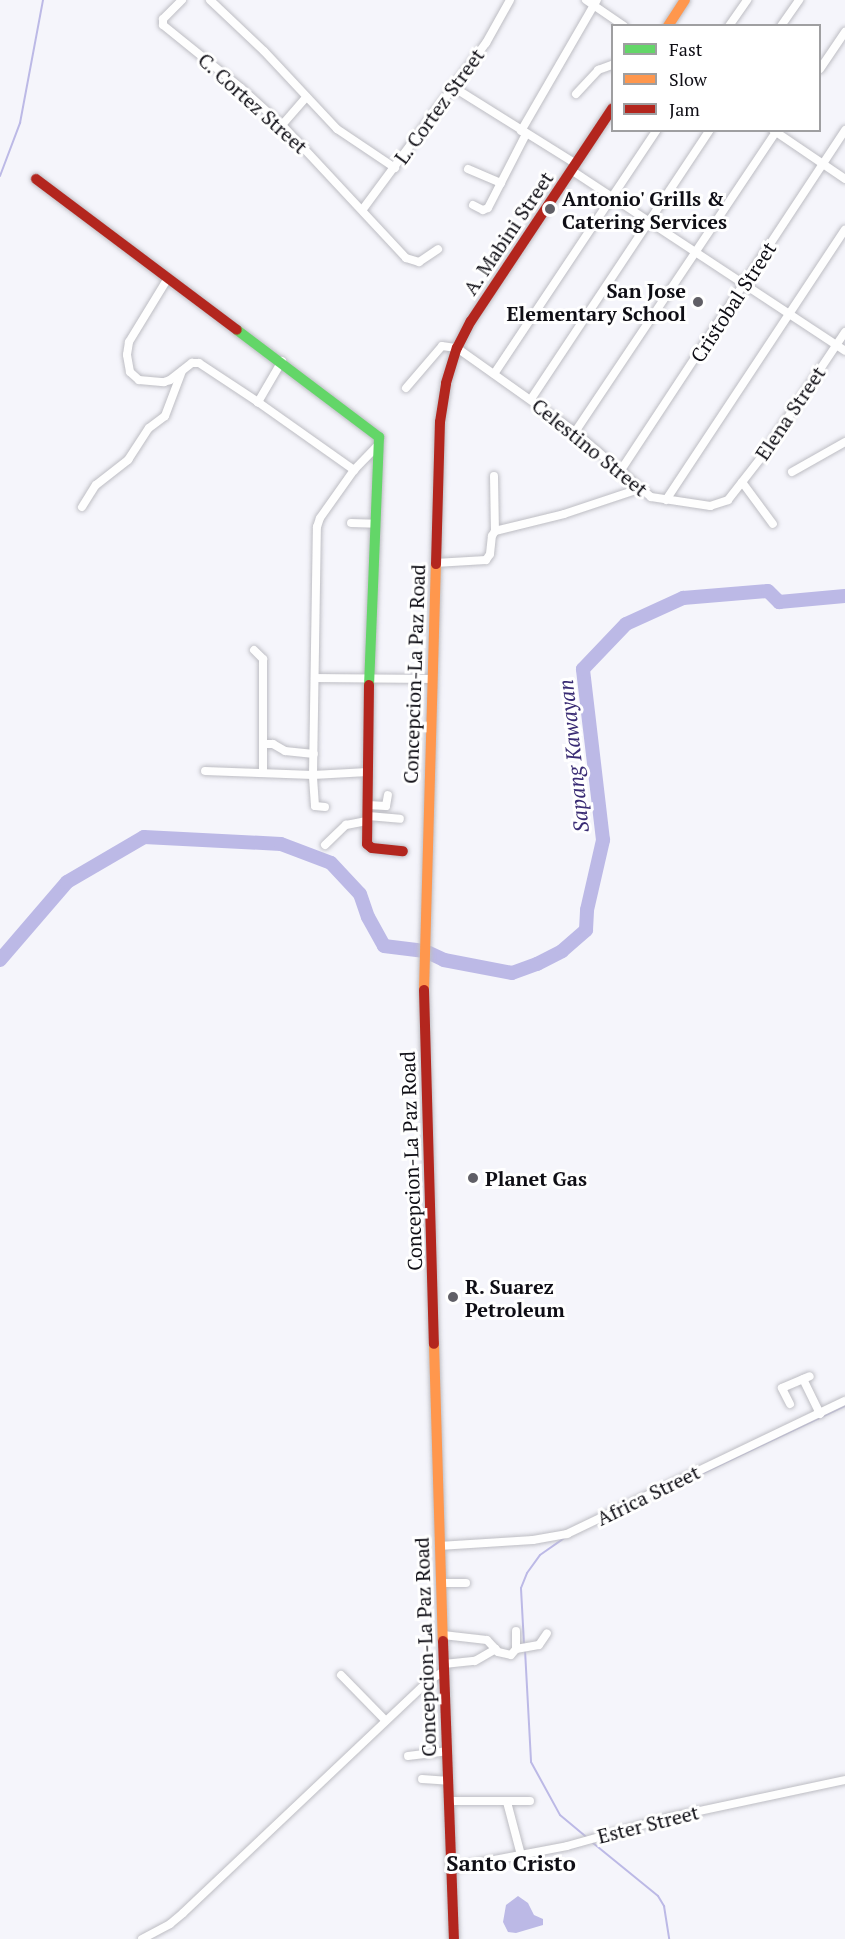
<!DOCTYPE html>
<html>
<head>
<meta charset="utf-8">
<style>
  body { margin:0 }
  #map { position:relative; width:845px; height:1939px; overflow:hidden; background:#f5f5fb; font-family:"PT Serif",serif }
  div>[style] { position:absolute }
  .water>* { inset:0; background:#bcb9e6 }
  .stream>* { height:2px; margin:-1px; padding:0 1px; transform-origin:1px; border-radius:1px; background:#bcb9e6 }
  .river>* { height:14px; margin:-7px; padding:0 7px; transform-origin:7px; border-radius:7px; background:#bcb9e6 }
  .roads { filter:drop-shadow(0 0 2px #bdbdc3) drop-shadow(0 0 2px #bdbdc3) }
  .street>* { height:8px; margin:-4px; padding:0 4px; transform-origin:4px; border-radius:4px; background:#fefefe }
  .fast>* { height:10px; margin:-5px; padding:0 5px; transform-origin:5px; border-radius:5px; background:#63d668 }
  .slow>* { height:10px; margin:-5px; padding:0 5px; transform-origin:5px; border-radius:5px; background:#ff974d }
  .jam>* { height:10px; margin:-5px; padding:0 5px; transform-origin:5px; border-radius:5px; background:#b3261e }
  .dots>* { width:16px; height:16px; translate:-50% -50%; box-sizing:border-box; border:3px solid #fff; border-radius:50% }
  span { translate:-50% -50%; white-space:nowrap; text-align:center; line-height:1.15; -webkit-text-stroke:6px #fff; paint-order:stroke }
  .street-label { font-size:20px; color:#0f0e15 }
  .poi-label { font-size:20px; color:#0f0e15; font-weight:700 }
  .left { translate:0 -50%; text-align:left }
  .right { translate:-100% -50%; text-align:right }
  .water-label { font-size:21px; color:#3a2c74; font-style:italic }
  .quarter-label { font-size:22px; color:#0f0e15; font-weight:700 }
  .legend { position:absolute; left:611px; top:24px; width:210px; height:108px; box-sizing:border-box; background:#fff; border:2px solid #9f9fa1; margin:0; padding:8px 10px; list-style:none; font-size:18px; color:#0f0e15 }
  .legend li { display:flex; align-items:center; gap:12px; height:30px }
  .legend b { width:30px; border:2px solid #9f9fa1 }
</style>
</head>
<body>
<div id="map">
  <div class="water">
    <div style="clip-path:polygon(518px 1896px,528px 1903px,534px 1915px,543px 1919px,543px 1925px,516px 1933px,508px 1932px,503px 1922px,506px 1905px)"></div>
  </div>
  <div class="stream">
    <div style="left:0;top:176px;width:57px;rotate:-69.3deg"></div>
    <div style="left:20px;top:123px;width:125px;rotate:-79.4deg"></div>
    <div style="left:615px;top:1515px;width:255px;rotate:-25.4deg"></div>
    <div style="left:524px;top:1644px;width:56px;rotate:-93.1deg"></div>
    <div style="left:521px;top:1588px;width:16px;rotate:-68deg"></div>
    <div style="left:527px;top:1573px;width:22px;rotate:-54deg"></div>
    <div style="left:540px;top:1555px;width:29px;rotate:-35deg"></div>
    <div style="left:525px;top:1650px;width:112px;rotate:86.9deg"></div>
    <div style="left:531px;top:1762px;width:60px;rotate:61.3deg"></div>
    <div style="left:560px;top:1815px;width:34px;rotate:40deg"></div>
    <div style="left:593px;top:1843px;width:84px;rotate:39.2deg"></div>
    <div style="left:658px;top:1896px;width:12px;rotate:59deg"></div>
    <div style="left:664px;top:1906px;width:33px;rotate:81deg"></div>
  </div>
  <div class="river">
    <div style="left:0;top:960px;width:103px;rotate:-49.3deg"></div>
    <div style="left:67px;top:882px;width:89px;rotate:-30.3deg"></div>
    <div style="left:144px;top:837px;width:137px;rotate:2.9deg"></div>
    <div style="left:281px;top:844px;width:53px;rotate:20.8deg"></div>
    <div style="left:331px;top:863px;width:42px;rotate:46.9deg"></div>
    <div style="left:360px;top:894px;width:24px;rotate:71deg"></div>
    <div style="left:368px;top:917px;width:33px;rotate:61deg"></div>
    <div style="left:384px;top:946px;width:41px;rotate:7deg"></div>
    <div style="left:425px;top:951px;width:21px;rotate:25deg"></div>
    <div style="left:444px;top:960px;width:69px;rotate:10.8deg"></div>
    <div style="left:512px;top:973px;width:27px;rotate:-20deg"></div>
    <div style="left:537px;top:964px;width:28px;rotate:-27deg"></div>
    <div style="left:562px;top:951px;width:32px;rotate:-41deg"></div>
    <div style="left:586px;top:930px;width:20px;rotate:-87deg"></div>
    <div style="left:587px;top:910px;width:72px;rotate:-77.1deg"></div>
    <div style="left:603px;top:840px;width:172px;rotate:-96.7deg"></div>
    <div style="left:583px;top:669px;width:62px;rotate:-46.3deg"></div>
    <div style="left:626px;top:624px;width:63px;rotate:-24.5deg"></div>
    <div style="left:683px;top:598px;width:85px;rotate:-4.7deg"></div>
    <div style="left:768px;top:591px;width:16px;rotate:45deg"></div>
    <div style="left:779px;top:602px;width:66px;rotate:-5.2deg"></div>
  </div>
  <div class="roads">
    <div class="street">
      <div style="left:182px;top:0;width:27px;rotate:135deg"></div>
      <div style="left:163px;top:19px;width:6px;rotate:90deg"></div>
      <div style="left:163px;top:25px;width:100px;rotate:38.9deg"></div>
      <div style="left:241px;top:88px;width:55px;rotate:42.1deg"></div>
      <div style="left:282px;top:125px;width:182px;rotate:47deg"></div>
      <div style="left:406px;top:258px;width:14px;rotate:17deg"></div>
      <div style="left:419px;top:262px;width:23px;rotate:-34deg"></div>
      <div style="left:210px;top:0;width:74px;rotate:43.4deg"></div>
      <div style="left:264px;top:51px;width:107px;rotate:46.9deg"></div>
      <div style="left:337px;top:129px;width:70px;rotate:33.9deg"></div>
      <div style="left:586px;top:0;width:46px;rotate:34.4deg"></div>
      <div style="left:729px;top:26px;width:32px;rotate:-55deg"></div>
      <div style="left:781px;top:26px;width:32px;rotate:-55deg"></div>
      <div style="left:820px;top:69px;width:45px;rotate:-56deg"></div>
      <div style="left:453px;top:87px;width:145px;rotate:32deg"></div>
      <div style="left:576px;top:94px;width:33px;rotate:-47deg"></div>
      <div style="left:598px;top:70px;width:15px;rotate:-20deg"></div>
      <div style="left:282px;top:125px;width:37px;rotate:-49deg"></div>
      <div style="left:773px;top:130px;width:87px;rotate:34.2deg"></div>
      <div style="left:521px;top:131px;width:151px;rotate:-59.9deg"></div>
      <div style="left:468px;top:169px;width:36px;rotate:23deg"></div>
      <div style="left:571px;top:170px;width:328px;rotate:33.4deg"></div>
      <div style="left:473px;top:205px;width:11px;rotate:27deg"></div>
      <div style="left:483px;top:210px;width:5px;rotate:-22deg"></div>
      <div style="left:488px;top:208px;width:83px;rotate:-62.8deg"></div>
      <div style="left:363px;top:209px;width:207px;rotate:-53.5deg"></div>
      <div style="left:486px;top:43px;width:49px;rotate:-60.8deg"></div>
      <div style="left:168px;top:278px;width:75px;rotate:121.4deg"></div>
      <div style="left:129px;top:342px;width:13px;rotate:99deg"></div>
      <div style="left:127px;top:355px;width:17px;rotate:80deg"></div>
      <div style="left:130px;top:372px;width:12px;rotate:42deg"></div>
      <div style="left:139px;top:380px;width:25px;rotate:5deg"></div>
      <div style="left:164px;top:382px;width:6px;rotate:-18deg"></div>
      <div style="left:170px;top:380px;width:28px;rotate:-38deg"></div>
      <div style="left:192px;top:363px;width:7px"></div>
      <div style="left:199px;top:363px;width:71px;rotate:33.5deg"></div>
      <div style="left:282px;top:361px;width:48px;rotate:120.3deg"></div>
      <div style="left:258px;top:402px;width:118px;rotate:35.3deg"></div>
      <div style="left:494px;top:374px;width:293px;rotate:-56.3deg"></div>
      <div style="left:406px;top:388px;width:55px;rotate:-49.4deg"></div>
      <div style="left:442px;top:346px;width:15px;rotate:8deg"></div>
      <div style="left:457px;top:348px;width:145px;rotate:35.4deg"></div>
      <div style="left:575px;top:432px;width:100px;rotate:40.5deg"></div>
      <div style="left:651px;top:497px;width:60px;rotate:8.7deg"></div>
      <div style="left:710px;top:506px;width:19px;rotate:-18deg"></div>
      <div style="left:728px;top:500px;width:52px;rotate:-52deg"></div>
      <div style="left:760px;top:459px;width:153px;rotate:-56.2deg"></div>
      <div style="left:531px;top:399px;width:323px;rotate:-56.4deg"></div>
      <div style="left:575px;top:432px;width:363px;rotate:-56.2deg"></div>
      <div style="left:792px;top:472px;width:61px;rotate:-29.5deg"></div>
      <div style="left:619px;top:473px;width:411px;rotate:-56.6deg"></div>
      <div style="left:494px;top:476px;width:55px;rotate:89deg"></div>
      <div style="left:742px;top:482px;width:52px;rotate:53.6deg"></div>
      <div style="left:666px;top:500px;width:324px;rotate:-56.5deg"></div>
      <div style="left:82px;top:507px;width:26px;rotate:-58deg"></div>
      <div style="left:96px;top:485px;width:41px;rotate:-38deg"></div>
      <div style="left:128px;top:460px;width:38px;rotate:-57deg"></div>
      <div style="left:149px;top:428px;width:20px;rotate:-37deg"></div>
      <div style="left:165px;top:416px;width:48px;rotate:-69.3deg"></div>
      <div style="left:351px;top:523px;width:25px;rotate:2deg"></div>
      <div style="left:435px;top:563px;width:51px;rotate:-3.4deg"></div>
      <div style="left:486px;top:560px;width:7px;rotate:-56deg"></div>
      <div style="left:490px;top:554px;width:18px;rotate:-84deg"></div>
      <div style="left:492px;top:536px;width:6px;rotate:-59deg"></div>
      <div style="left:495px;top:531px;width:71px;rotate:-13.8deg"></div>
      <div style="left:564px;top:514px;width:79px;rotate:-18.4deg"></div>
      <div style="left:254px;top:650px;width:13px;rotate:45deg"></div>
      <div style="left:263px;top:659px;width:114px;rotate:90deg"></div>
      <div style="left:315px;top:678px;width:116px;rotate:0.5deg"></div>
      <div style="left:263px;top:744px;width:10px"></div>
      <div style="left:273px;top:744px;width:14px;rotate:30deg"></div>
      <div style="left:285px;top:751px;width:29px;rotate:6deg"></div>
      <div style="left:205px;top:771px;width:108px;rotate:2.1deg"></div>
      <div style="left:313px;top:775px;width:248px;rotate:-89.1deg"></div>
      <div style="left:317px;top:527px;width:9px;rotate:-72deg"></div>
      <div style="left:320px;top:518px;width:59px;rotate:-54.7deg"></div>
      <div style="left:354px;top:470px;width:36px;rotate:-46deg"></div>
      <div style="left:368px;top:805px;width:18px;rotate:3deg"></div>
      <div style="left:386px;top:806px;width:11px;rotate:-80deg"></div>
      <div style="left:325px;top:807px;width:10px;rotate:-174deg"></div>
      <div style="left:315px;top:806px;width:31px;rotate:-94deg"></div>
      <div style="left:313px;top:775px;width:55px;rotate:-3.1deg"></div>
      <div style="left:368px;top:816px;width:32px;rotate:5deg"></div>
      <div style="left:325px;top:845px;width:29px;rotate:-44deg"></div>
      <div style="left:346px;top:825px;width:21px;rotate:-11deg"></div>
      <div style="left:803px;top:1379px;width:39px;rotate:64deg"></div>
      <div style="left:790px;top:1404px;width:18px;rotate:-117deg"></div>
      <div style="left:782px;top:1388px;width:30px;rotate:-23deg"></div>
      <div style="left:439px;top:1546px;width:94px;rotate:-3.7deg"></div>
      <div style="left:533px;top:1540px;width:35px;rotate:-10deg"></div>
      <div style="left:567px;top:1534px;width:308px;rotate:-25.6deg"></div>
      <div style="left:442px;top:1583px;width:24px"></div>
      <div style="left:443px;top:1635px;width:44px;rotate:6.5deg"></div>
      <div style="left:487px;top:1640px;width:16px;rotate:47deg"></div>
      <div style="left:498px;top:1652px;width:13px;rotate:13deg"></div>
      <div style="left:511px;top:1655px;width:8px;rotate:-50deg"></div>
      <div style="left:516px;top:1649px;width:18px;rotate:-90deg"></div>
      <div style="left:516px;top:1649px;width:23px;rotate:-10deg"></div>
      <div style="left:539px;top:1645px;width:14px;rotate:-56deg"></div>
      <div style="left:444px;top:1664px;width:31px;rotate:-6deg"></div>
      <div style="left:475px;top:1661px;width:24px;rotate:-30deg"></div>
      <div style="left:341px;top:1675px;width:64px;rotate:45.6deg"></div>
      <div style="left:408px;top:1756px;width:39px;rotate:-7deg"></div>
      <div style="left:422px;top:1779px;width:27px;rotate:4deg"></div>
      <div style="left:450px;top:1801px;width:80px"></div>
      <div style="left:507px;top:1802px;width:55px;rotate:75.2deg"></div>
      <div style="left:452px;top:1868px;width:117px;rotate:-10.8deg"></div>
      <div style="left:567px;top:1846px;width:108px;rotate:-15.6deg"></div>
      <div style="left:671px;top:1817px;width:178px;rotate:-12deg"></div>
      <div style="left:142px;top:1939px;width:32px;rotate:-28deg"></div>
      <div style="left:170px;top:1924px;width:17px;rotate:-40deg"></div>
      <div style="left:183px;top:1913px;width:336px;rotate:-43.4deg"></div>
      <div style="left:427px;top:1682px;width:20px;rotate:-33deg"></div>
    </div>
    <div class="fast">
      <div style="left:237px;top:330px;width:178px;rotate:37deg"></div>
      <div style="left:379px;top:437px;width:248px;rotate:92.3deg"></div>
    </div>
    <div class="slow">
      <div style="left:668px;top:26px;width:31px;rotate:-57deg"></div>
      <div style="left:424px;top:990px;width:426px;rotate:-88.4deg"></div>
      <div style="left:434px;top:1344px;width:297px;rotate:88.3deg"></div>
    </div>
    <div class="jam">
      <div style="left:36px;top:179px;width:251px;rotate:36.9deg"></div>
      <div style="left:436px;top:564px;width:142px;rotate:-88.4deg"></div>
      <div style="left:440px;top:422px;width:39px;rotate:-81deg"></div>
      <div style="left:446px;top:383px;width:37px;rotate:-73deg"></div>
      <div style="left:457px;top:348px;width:30px;rotate:-63deg"></div>
      <div style="left:471px;top:321px;width:255px;rotate:-56.4deg"></div>
      <div style="left:369px;top:685px;width:159px;rotate:90.7deg"></div>
      <div style="left:367px;top:844px;width:6px;rotate:39deg"></div>
      <div style="left:372px;top:848px;width:31px;rotate:6deg"></div>
      <div style="left:424px;top:990px;width:354px;rotate:88.4deg"></div>
      <div style="left:443px;top:1641px;width:298px;rotate:87.9deg"></div>
    </div>
  </div>
  <div class="dots">
    <div style="left:550px;top:209px;background:#605f66"></div>
    <div style="left:698px;top:302px;background:#605f66"></div>
    <div style="left:473px;top:1178px;background:#605f66"></div>
    <div style="left:453px;top:1297px;background:#605f66"></div>
  </div>
  <div class="street-label">
    <span style="left:253px;top:103px;rotate:42deg">C. Cortez Street</span>
    <span style="left:439px;top:106px;rotate:-54deg">L. Cortez Street</span>
    <span style="left:508px;top:233px;rotate:-56deg">A. Mabini Street</span>
    <span style="left:733px;top:302px;rotate:-57deg">Cristobal Street</span>
    <span style="left:790px;top:413px;rotate:-56deg">Elena Street</span>
    <span style="left:590px;top:447px;rotate:39deg">Celestino Street</span>
    <span style="left:414px;top:674px;rotate:-88deg">Concepcion-La Paz Road</span>
    <span style="left:411px;top:1161px;rotate:-92deg">Concepcion-La Paz Road</span>
    <span style="left:648px;top:1495px;rotate:-26deg">Africa Street</span>
    <span style="left:425px;top:1647px;rotate:-92deg">Concepcion-La Paz Road</span>
    <span style="left:648px;top:1824px;rotate:-14deg">Ester Street</span>
  </div>
  <div class="poi-label">
    <span class="left" style="left:562px;top:210px">Antonio' Grills &amp;<br>Catering Services</span>
    <span class="right" style="left:686px;top:302px">San Jose<br>Elementary School</span>
    <span class="left" style="left:485px;top:1178px">Planet Gas</span>
    <span class="left" style="left:465px;top:1298px">R. Suarez<br>Petroleum</span>
  </div>
  <div class="water-label">
    <span style="left:573px;top:756px;rotate:-96deg">Sapang Kawayan</span>
  </div>
  <div class="quarter-label">
    <span style="left:511px;top:1863px">Santo Cristo</span>
  </div>
  <ul class="legend">
  <li><b style="height:8px;background:#63d668"></b>Fast</li>
  <li><b style="height:8px;background:#ff974d"></b>Slow</li>
  <li><b style="height:8px;background:#b3261e"></b>Jam</li>
  </ul>
</div>
</body>
</html>
